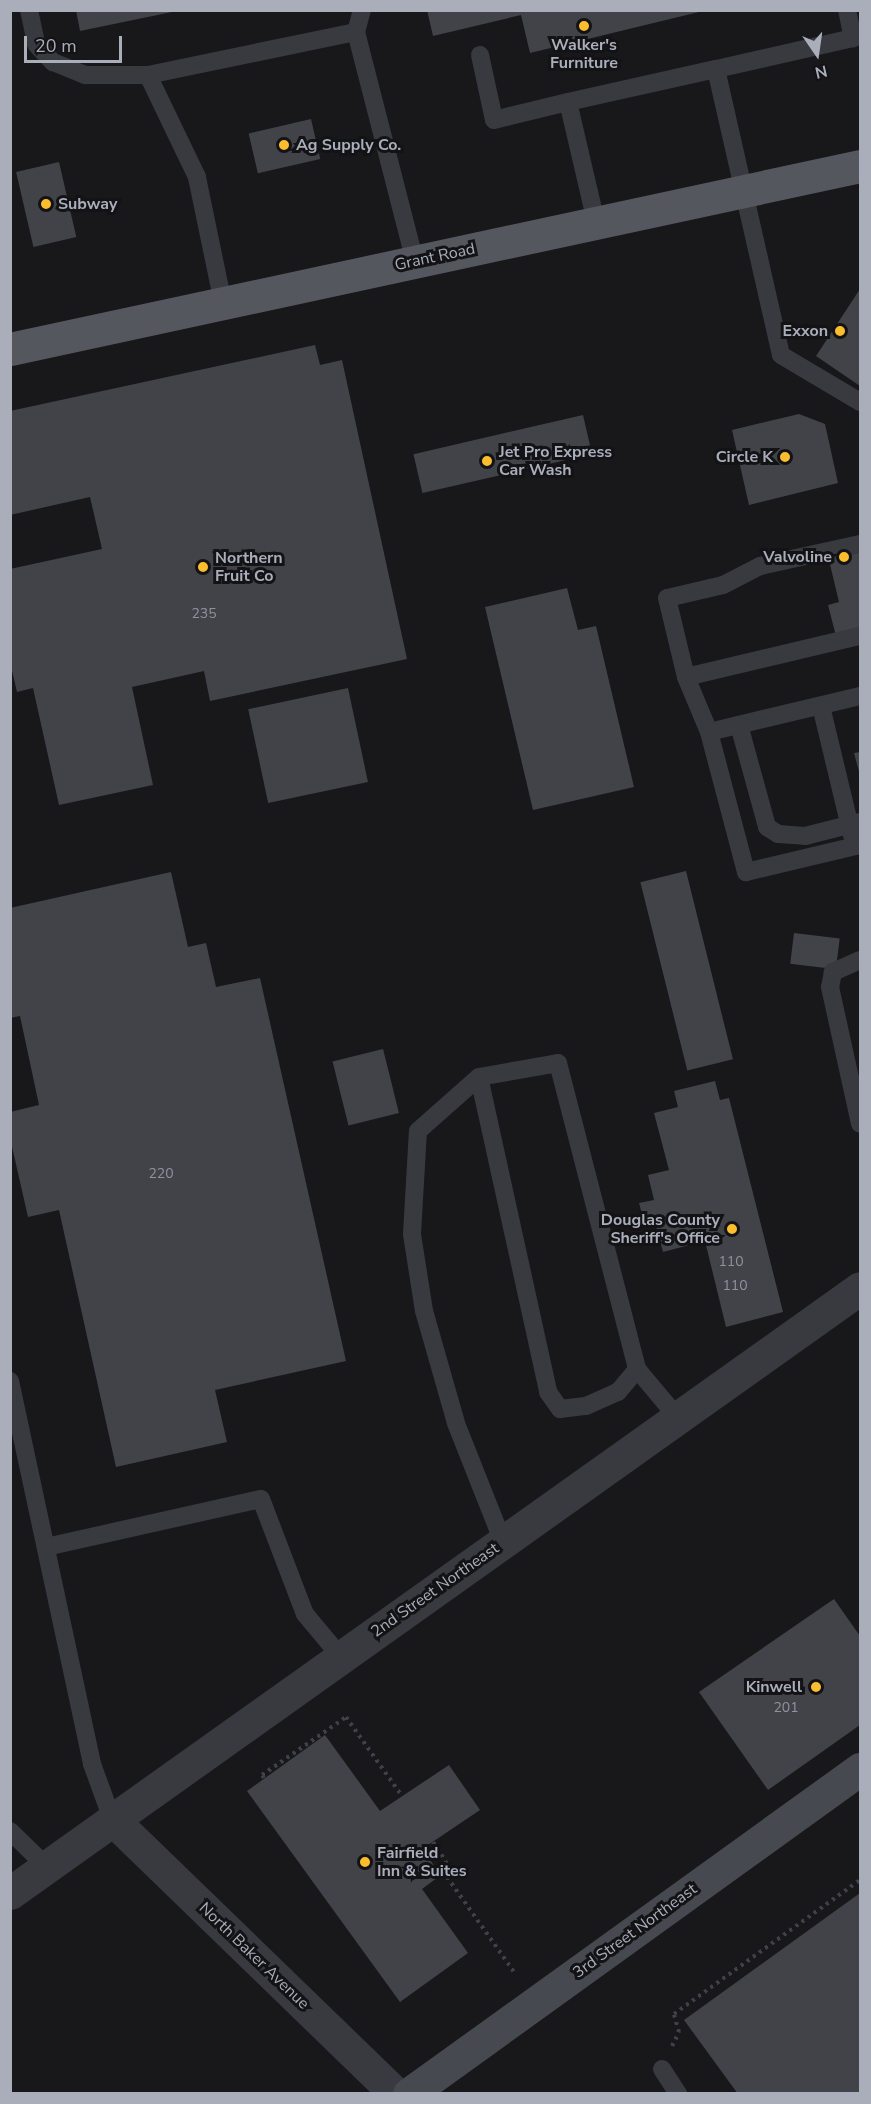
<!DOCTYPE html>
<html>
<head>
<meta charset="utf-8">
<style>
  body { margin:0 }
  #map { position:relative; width:871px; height:2104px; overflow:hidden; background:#18181b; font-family:"Nunito Sans",sans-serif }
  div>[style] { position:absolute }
  .building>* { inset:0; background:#424348; transform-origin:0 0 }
  .path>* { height:4px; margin-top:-2px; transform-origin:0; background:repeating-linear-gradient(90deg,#3f4147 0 3px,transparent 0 7.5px) }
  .lane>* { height:18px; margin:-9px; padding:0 9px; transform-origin:9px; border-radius:9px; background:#393a40 }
  .street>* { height:33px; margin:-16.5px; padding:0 16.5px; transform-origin:16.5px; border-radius:16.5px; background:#393a40 }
  .secondary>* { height:33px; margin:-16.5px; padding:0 16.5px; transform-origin:16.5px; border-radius:16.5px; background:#474950 }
  .primary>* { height:33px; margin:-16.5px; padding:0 16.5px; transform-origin:16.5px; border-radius:16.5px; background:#55575f }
  .dots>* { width:16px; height:16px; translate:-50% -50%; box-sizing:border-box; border:3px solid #131316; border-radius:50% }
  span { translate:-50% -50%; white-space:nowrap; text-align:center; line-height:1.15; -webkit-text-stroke:6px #131316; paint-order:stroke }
  .number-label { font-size:14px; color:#90939e }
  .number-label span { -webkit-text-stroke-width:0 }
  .poi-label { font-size:16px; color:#aaaebb; font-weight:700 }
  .left { translate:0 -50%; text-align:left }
  .right { translate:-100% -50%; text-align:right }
  .street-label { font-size:16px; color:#aaaebb }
  .frame { position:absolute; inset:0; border:12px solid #aaaebb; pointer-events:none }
  .north { position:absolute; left:787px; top:24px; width:60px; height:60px; -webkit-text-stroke:4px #131316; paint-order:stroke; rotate:167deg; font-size:16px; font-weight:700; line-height:24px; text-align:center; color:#aaaebb }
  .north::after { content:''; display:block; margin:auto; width:21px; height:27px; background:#aaaebb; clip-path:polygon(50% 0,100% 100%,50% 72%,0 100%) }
  .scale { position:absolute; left:24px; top:36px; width:98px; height:27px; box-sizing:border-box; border:3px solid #aaaebb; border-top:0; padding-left:8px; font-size:18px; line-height:21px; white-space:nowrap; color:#aaaebb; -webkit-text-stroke:4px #131316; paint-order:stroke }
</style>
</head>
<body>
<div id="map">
  <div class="building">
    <div style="clip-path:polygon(76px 10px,172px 10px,172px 12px,80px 31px)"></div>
    <div style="clip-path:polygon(427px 10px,703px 10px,703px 11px,530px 53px,521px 15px,433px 36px)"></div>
    <div style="left:311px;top:119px;width:41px;height:64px;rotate:77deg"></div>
    <div style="left:59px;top:162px;width:77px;height:44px;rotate:77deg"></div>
    <div style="clip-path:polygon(860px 289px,860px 386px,816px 356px)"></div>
    <div style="clip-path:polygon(315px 345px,320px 365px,342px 360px,407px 659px,210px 701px,204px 671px,132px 687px,153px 785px,59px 805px,33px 688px,17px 692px,10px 662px,10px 569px,102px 549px,90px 497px,10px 515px,10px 411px)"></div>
    <div style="clip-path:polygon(799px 414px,825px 424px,838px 483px,749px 505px,732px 430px)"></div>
    <div style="left:583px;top:415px;width:40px;height:174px;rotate:77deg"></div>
    <div style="clip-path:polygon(860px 548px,860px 630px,836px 636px,828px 605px,839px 602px,828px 556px)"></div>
    <div style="clip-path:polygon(567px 588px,578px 630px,596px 626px,634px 787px,533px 810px,485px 607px)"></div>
    <div style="left:348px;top:688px;width:96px;height:102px;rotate:78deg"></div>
    <div style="clip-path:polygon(860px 752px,860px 775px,854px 753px)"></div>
    <div style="left:686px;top:871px;width:194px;height:47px;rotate:76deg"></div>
    <div style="clip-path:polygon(171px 872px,188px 947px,206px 943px,216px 987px,260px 978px,346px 1361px,215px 1390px,227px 1442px,116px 1467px,59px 1210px,28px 1217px,10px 1138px,10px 1112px,39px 1105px,20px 1016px,10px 1018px,10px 908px)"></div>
    <div style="left:794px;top:933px;width:46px;height:31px;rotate:7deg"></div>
    <div style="left:383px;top:1049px;width:66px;height:52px;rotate:76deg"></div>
    <div style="clip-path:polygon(715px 1081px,720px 1100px,729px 1098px,783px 1312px,726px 1327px,705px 1241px,663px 1252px,653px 1215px,643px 1218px,639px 1203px,654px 1200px,648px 1175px,669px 1170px,654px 1113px,678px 1107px,674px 1091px)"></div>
    <div style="clip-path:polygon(834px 1599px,860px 1636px,860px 1725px,768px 1790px,699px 1692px)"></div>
    <div style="clip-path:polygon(325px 1735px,380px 1811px,449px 1765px,480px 1810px,422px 1849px,441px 1875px,422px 1889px,468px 1953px,400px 2002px,247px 1791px)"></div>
    <div style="clip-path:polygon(860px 1893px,860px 2094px,738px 2094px,684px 2020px)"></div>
  </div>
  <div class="path">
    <div style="left:264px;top:1778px;width:4px;rotate:-124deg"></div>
    <div style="left:262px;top:1775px;width:102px;rotate:-34.6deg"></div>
    <div style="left:346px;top:1717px;width:97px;rotate:54.7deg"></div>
    <div style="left:433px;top:1842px;width:23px;rotate:56deg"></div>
    <div style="left:446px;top:1861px;width:16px;rotate:86deg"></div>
    <div style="left:447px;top:1877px;width:116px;rotate:54.8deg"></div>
    <div style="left:672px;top:2046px;width:16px;rotate:-63deg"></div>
    <div style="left:679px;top:2032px;width:19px;rotate:-106deg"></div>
    <div style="left:674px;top:2014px;width:229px;rotate:-35.8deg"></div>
  </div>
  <div class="lane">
    <div style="left:29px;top:10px;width:35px;rotate:78deg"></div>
    <div style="left:36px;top:44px;width:25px;rotate:47deg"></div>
    <div style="left:53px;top:62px;width:35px;rotate:22deg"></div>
    <div style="left:85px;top:75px;width:63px"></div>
    <div style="left:847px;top:10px;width:29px;rotate:78deg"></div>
    <div style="left:853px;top:38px;width:140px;rotate:167.2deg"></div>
    <div style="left:716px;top:69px;width:293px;rotate:77.2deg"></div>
    <div style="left:781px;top:355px;width:92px;rotate:30.7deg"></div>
    <div style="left:356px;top:32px;width:23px;rotate:-75deg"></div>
    <div style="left:480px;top:55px;width:66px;rotate:77.8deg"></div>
    <div style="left:494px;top:120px;width:76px;rotate:-13.7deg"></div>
    <div style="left:596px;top:222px;width:123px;rotate:-103.1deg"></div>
    <div style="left:568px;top:102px;width:152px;rotate:-12.6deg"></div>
    <div style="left:223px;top:303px;width:129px;rotate:-101.7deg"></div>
    <div style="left:197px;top:177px;width:113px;rotate:-115.7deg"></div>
    <div style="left:148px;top:75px;width:212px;rotate:-11.7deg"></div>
    <div style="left:356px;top:32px;width:237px;rotate:75.6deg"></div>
    <div style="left:860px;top:544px;width:102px;rotate:167.6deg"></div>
    <div style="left:760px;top:566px;width:42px;rotate:152.8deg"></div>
    <div style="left:723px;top:585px;width:57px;rotate:166.9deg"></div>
    <div style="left:667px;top:598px;width:81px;rotate:76.5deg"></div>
    <div style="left:686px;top:677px;width:179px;rotate:-13.3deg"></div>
    <div style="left:686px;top:677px;width:60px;rotate:67.3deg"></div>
    <div style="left:860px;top:696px;width:155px;rotate:166.6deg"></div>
    <div style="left:709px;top:732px;width:145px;rotate:75.2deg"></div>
    <div style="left:746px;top:872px;width:117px;rotate:-13.3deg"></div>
    <div style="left:821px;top:706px;width:133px;rotate:76.5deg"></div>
    <div style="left:739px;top:725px;width:106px;rotate:74.6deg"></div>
    <div style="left:767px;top:827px;width:13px;rotate:32deg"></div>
    <div style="left:778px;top:834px;width:27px;rotate:4deg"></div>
    <div style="left:805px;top:836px;width:57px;rotate:-14.3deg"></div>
    <div style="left:860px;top:960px;width:30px;rotate:156deg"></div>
    <div style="left:833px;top:972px;width:15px;rotate:101deg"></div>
    <div style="left:830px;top:987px;width:140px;rotate:77.6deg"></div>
    <div style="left:479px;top:1077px;width:322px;rotate:77.6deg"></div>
    <div style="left:548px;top:1392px;width:21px;rotate:55deg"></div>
    <div style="left:560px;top:1409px;width:26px;rotate:-7deg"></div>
    <div style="left:586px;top:1406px;width:35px;rotate:-24deg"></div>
    <div style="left:618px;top:1392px;width:30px;rotate:-50deg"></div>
    <div style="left:10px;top:1381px;width:392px;rotate:77.9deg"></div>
    <div style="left:92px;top:1764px;width:59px;rotate:70deg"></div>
    <div style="left:503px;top:1542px;width:128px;rotate:-111.6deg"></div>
    <div style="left:456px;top:1423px;width:116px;rotate:-105.9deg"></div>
    <div style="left:424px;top:1311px;width:78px;rotate:-98.9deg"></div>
    <div style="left:412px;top:1234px;width:103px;rotate:-86.7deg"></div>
    <div style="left:418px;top:1131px;width:81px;rotate:-41.5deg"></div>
    <div style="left:479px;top:1077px;width:80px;rotate:-10deg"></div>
    <div style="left:558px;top:1063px;width:316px;rotate:75.5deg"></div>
    <div style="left:637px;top:1369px;width:64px;rotate:50.1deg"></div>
    <div style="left:46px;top:1547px;width:220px;rotate:-12.6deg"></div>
    <div style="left:261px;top:1499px;width:123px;rotate:69.1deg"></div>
    <div style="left:305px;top:1614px;width:56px;rotate:50.1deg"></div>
    <div style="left:10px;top:1831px;width:52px;rotate:44.2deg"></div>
    <div style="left:662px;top:2069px;width:30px;rotate:57deg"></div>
  </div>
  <div class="street">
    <div style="left:112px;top:1819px;width:395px;rotate:44.1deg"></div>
    <div style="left:10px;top:1893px;width:1043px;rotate:-35.44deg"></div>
  </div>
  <div class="secondary">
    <div style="left:409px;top:2094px;width:556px;rotate:-35.78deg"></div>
  </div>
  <div class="primary">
    <div style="left:10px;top:349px;width:869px;rotate:-12.15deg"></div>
  </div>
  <div class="dots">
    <div style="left:584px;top:26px;background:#fdbd2e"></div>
    <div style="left:284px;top:145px;background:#fdbd2e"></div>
    <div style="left:46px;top:204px;background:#fdbd2e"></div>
    <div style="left:840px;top:331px;background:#fdbd2e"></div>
    <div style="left:785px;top:457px;background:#fdbd2e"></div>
    <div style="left:487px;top:461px;background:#fdbd2e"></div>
    <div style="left:844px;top:557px;background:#fdbd2e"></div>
    <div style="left:203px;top:567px;background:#fdbd2e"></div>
    <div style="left:732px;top:1229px;background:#fdbd2e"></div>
    <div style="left:816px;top:1687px;background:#fdbd2e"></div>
    <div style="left:365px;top:1862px;background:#fdbd2e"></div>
  </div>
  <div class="number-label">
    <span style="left:204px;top:614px">235</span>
    <span style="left:161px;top:1174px">220</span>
    <span style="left:731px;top:1262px">110</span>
    <span style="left:735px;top:1286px">110</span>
    <span style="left:786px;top:1708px">201</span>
  </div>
  <div class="poi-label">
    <span style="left:584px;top:54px">Walker's<br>Furniture</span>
    <span class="left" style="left:296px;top:145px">Ag Supply Co.</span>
    <span class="left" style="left:58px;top:204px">Subway</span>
    <span class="right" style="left:828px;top:331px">Exxon</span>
    <span class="left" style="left:499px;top:461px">Jet Pro Express<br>Car Wash</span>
    <span class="right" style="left:773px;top:457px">Circle K</span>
    <span class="right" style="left:832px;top:557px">Valvoline</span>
    <span class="left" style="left:215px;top:567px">Northern<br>Fruit Co</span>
    <span class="right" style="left:720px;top:1229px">Douglas County<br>Sheriff's Office</span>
    <span class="right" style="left:802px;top:1687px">Kinwell</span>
    <span class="left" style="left:377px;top:1862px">Fairfield<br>Inn &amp; Suites</span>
  </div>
  <div class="street-label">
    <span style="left:435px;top:257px;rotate:-12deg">Grant Road</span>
    <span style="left:435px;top:1590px;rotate:-35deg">2nd Street Northeast</span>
    <span style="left:635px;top:1931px;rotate:-36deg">3rd Street Northeast</span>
    <span style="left:254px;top:1956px;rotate:44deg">North Baker Avenue</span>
  </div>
  <div class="frame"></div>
  <div class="north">N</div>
  <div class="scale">20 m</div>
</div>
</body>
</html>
